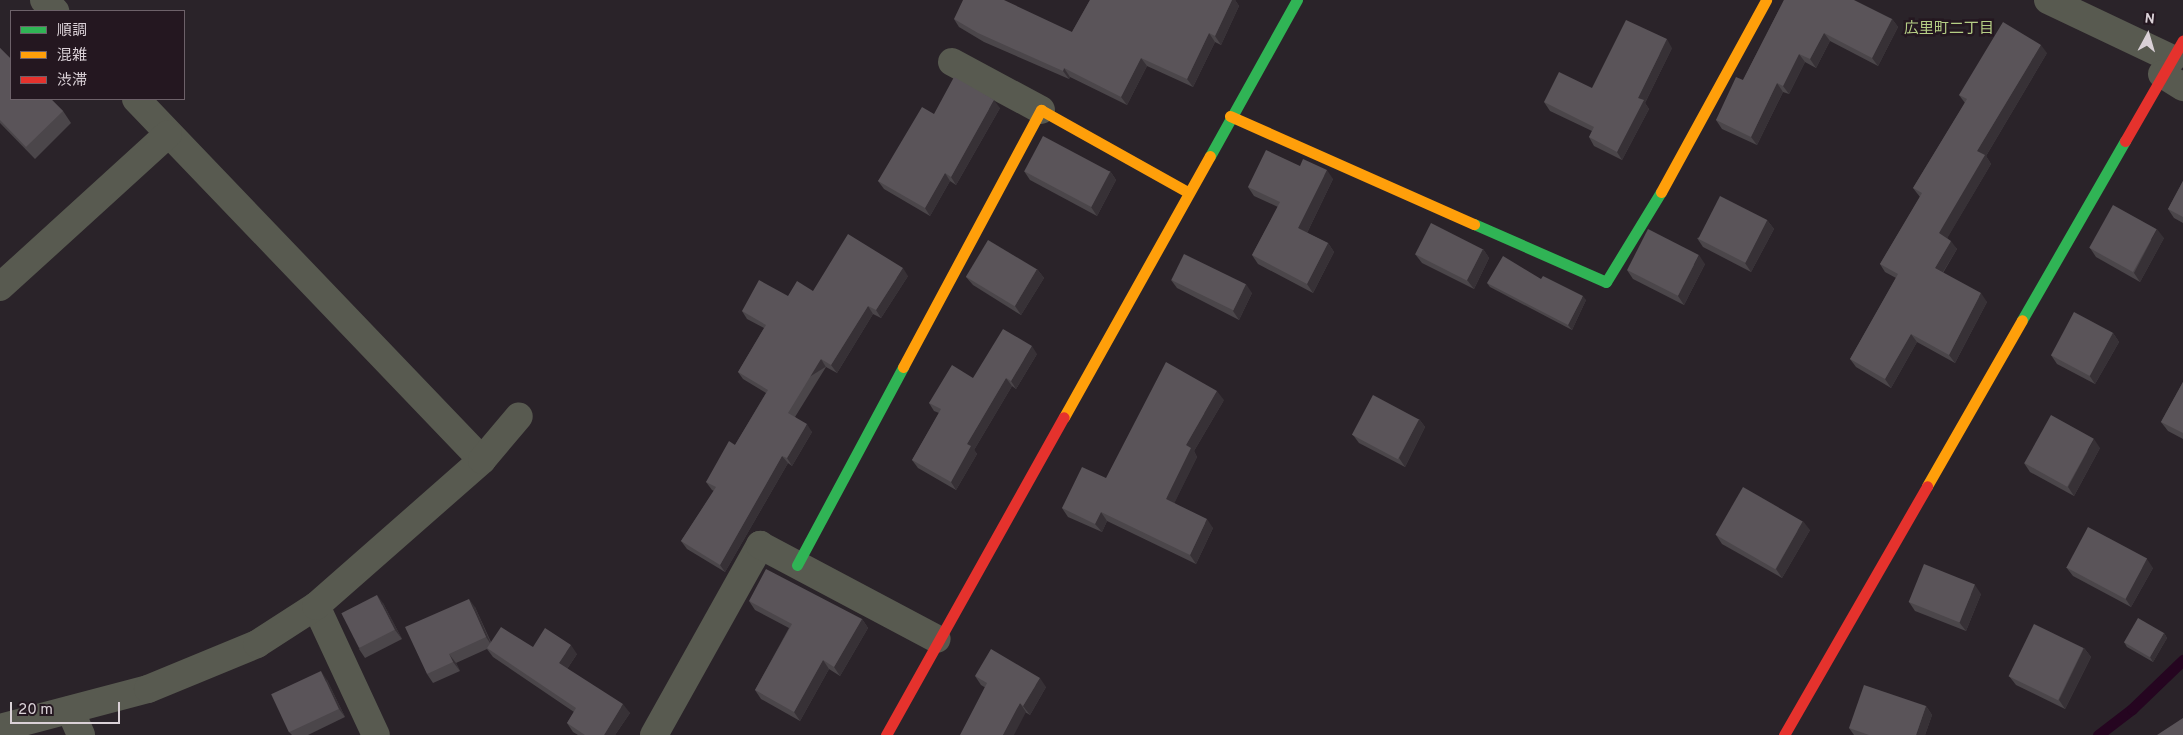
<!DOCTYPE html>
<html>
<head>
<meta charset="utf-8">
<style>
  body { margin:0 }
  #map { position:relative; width:2183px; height:735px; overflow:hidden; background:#2a2329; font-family:Overpass,"Noto Sans JP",sans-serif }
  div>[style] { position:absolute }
  .stream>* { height:11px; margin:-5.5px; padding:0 5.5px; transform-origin:5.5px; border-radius:5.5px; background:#250520 }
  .street>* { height:28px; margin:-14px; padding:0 14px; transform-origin:14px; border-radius:14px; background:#585a50 }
  .fast>* { height:11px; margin:-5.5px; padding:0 5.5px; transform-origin:5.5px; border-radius:5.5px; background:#30b455 }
  .slow>* { height:11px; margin:-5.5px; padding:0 5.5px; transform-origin:5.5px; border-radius:5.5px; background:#ff9f0a }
  .jam>* { height:11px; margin:-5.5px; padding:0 5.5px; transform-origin:5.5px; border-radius:5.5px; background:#e5322d }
  .wall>* { inset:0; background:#4b464a }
  .shaded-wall>* { inset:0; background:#373136; transform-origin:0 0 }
  .building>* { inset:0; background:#5a5459; transform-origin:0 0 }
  span { translate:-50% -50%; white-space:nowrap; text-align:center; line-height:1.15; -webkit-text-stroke:5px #241720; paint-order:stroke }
  .neighbourhood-label { font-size:15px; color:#b5ce85 }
  .legend { position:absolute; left:10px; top:10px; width:175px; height:90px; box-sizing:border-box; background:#241720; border:1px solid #6d6169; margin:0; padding:6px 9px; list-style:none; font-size:15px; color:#dad1d7 }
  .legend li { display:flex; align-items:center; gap:10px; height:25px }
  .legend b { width:25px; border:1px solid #6d6169 }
  .north { position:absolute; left:2123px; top:10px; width:50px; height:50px; -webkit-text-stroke:4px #241720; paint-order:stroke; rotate:6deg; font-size:14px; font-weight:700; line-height:20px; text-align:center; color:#dad1d7 }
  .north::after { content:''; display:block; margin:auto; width:18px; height:22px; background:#dad1d7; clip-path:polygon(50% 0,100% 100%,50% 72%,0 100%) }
  .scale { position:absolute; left:10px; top:702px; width:110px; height:22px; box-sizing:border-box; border:2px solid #dad1d7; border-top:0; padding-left:6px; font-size:15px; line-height:18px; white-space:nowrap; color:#dad1d7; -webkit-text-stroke:4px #241720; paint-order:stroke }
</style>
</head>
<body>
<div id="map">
  <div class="stream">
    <div style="left:2098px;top:735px;width:43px;rotate:-37.4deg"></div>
    <div style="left:2132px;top:709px;width:71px;rotate:-43.9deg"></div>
  </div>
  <div class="street">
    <div style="left:44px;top:0;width:16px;rotate:45deg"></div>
    <div style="left:2048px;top:0;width:137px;rotate:25.4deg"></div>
    <div style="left:952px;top:62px;width:101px;rotate:28.3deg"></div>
    <div style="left:2162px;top:74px;width:25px;rotate:32deg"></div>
    <div style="left:136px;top:99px;width:500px;rotate:46.22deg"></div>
    <div style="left:0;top:287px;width:227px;rotate:-42.3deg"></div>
    <div style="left:316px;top:606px;width:142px;rotate:65.1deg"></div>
    <div style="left:70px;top:710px;width:27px;rotate:66deg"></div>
    <div style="left:0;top:728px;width:153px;rotate:-14.8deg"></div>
    <div style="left:148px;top:689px;width:118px;rotate:-22.4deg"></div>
    <div style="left:257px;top:644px;width:70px;rotate:-32.8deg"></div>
    <div style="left:316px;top:606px;width:221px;rotate:-41.3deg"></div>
    <div style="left:482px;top:460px;width:57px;rotate:-49.9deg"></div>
    <div style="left:654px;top:735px;width:218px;rotate:-60.8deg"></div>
    <div style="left:760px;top:545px;width:200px;rotate:28deg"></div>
  </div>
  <div class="fast">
    <div style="left:1210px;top:156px;width:179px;rotate:-60.9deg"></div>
    <div style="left:1474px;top:224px;width:144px;rotate:23.7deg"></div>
    <div style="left:1606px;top:282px;width:105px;rotate:-58.6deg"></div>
    <div style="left:2022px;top:320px;width:207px;rotate:-60.1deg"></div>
    <div style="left:797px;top:565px;width:225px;rotate:-61.8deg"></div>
  </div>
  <div class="slow">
    <div style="left:1230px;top:116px;width:267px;rotate:23.9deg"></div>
    <div style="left:1661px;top:192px;width:219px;rotate:-61.3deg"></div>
    <div style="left:903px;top:367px;width:292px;rotate:-61.8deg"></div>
    <div style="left:1041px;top:110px;width:168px;rotate:29.2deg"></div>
    <div style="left:1064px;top:417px;width:299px;rotate:-60.8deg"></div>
    <div style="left:1927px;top:486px;width:191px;rotate:-60.2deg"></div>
  </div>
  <div class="jam">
    <div style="left:2125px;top:141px;width:116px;rotate:-60.1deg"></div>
    <div style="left:886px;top:735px;width:364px;rotate:-60.8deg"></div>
    <div style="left:1784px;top:735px;width:287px;rotate:-60.1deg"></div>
  </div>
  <div class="wall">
    <div style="clip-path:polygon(1090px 0,1235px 0,1239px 6px,1221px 45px,1215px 42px,1193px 87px,1147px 66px,1127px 105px,1070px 77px,1069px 79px,984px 42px,959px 27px,954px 19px,1072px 32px)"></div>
    <div style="clip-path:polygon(1784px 0,1892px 19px,1898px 27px,1878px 66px,1830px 41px,1816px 68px,1805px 62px,1789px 94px,1783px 92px,1757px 145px,1722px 129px,1716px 120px,1743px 80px)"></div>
    <div style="clip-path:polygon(0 48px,63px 111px,71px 123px,35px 159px,0 123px)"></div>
    <div style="clip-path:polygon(1672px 48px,1645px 103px,1649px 109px,1622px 160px,1594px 146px,1589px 137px,1592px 131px,1550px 111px,1544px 102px,1592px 88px)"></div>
    <div style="clip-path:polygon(2047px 53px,1986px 156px,1991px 164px,1947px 238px,1957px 249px,1943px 273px,1987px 302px,1955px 363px,1917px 342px,1891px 388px,1856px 367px,1850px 359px,1896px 278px,1885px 272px,1880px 264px,1920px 197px,1913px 188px,1965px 103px,1959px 95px)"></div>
    <div style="clip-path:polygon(1000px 108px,956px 185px,950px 181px,930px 216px,884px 189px,878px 181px,934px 114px)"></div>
    <div style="clip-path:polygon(1300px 166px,1333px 179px,1307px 233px,1328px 243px,1334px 252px,1313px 293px,1258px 264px,1252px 255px,1278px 207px,1254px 196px,1248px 187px)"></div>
    <div style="clip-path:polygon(1024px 171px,1110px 171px,1116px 180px,1097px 216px,1030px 180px)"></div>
    <div style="clip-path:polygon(2183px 181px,2183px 223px,2174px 218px,2168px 209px)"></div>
    <div style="clip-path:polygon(1767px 220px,1774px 229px,1751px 272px,1703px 247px,1697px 238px)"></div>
    <div style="clip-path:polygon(2164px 238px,2140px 282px,2096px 257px,2090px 248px)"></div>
    <div style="clip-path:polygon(1483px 249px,1489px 258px,1474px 289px,1422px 263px,1415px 254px)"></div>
    <div style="clip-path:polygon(1705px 264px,1684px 305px,1633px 279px,1627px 270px)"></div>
    <div style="clip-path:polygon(1037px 269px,1044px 278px,1021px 315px,973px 285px,966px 277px)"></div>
    <div style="clip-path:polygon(908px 276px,881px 318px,873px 314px,837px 373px,826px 367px,795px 417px,812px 432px,792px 466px,788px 463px,725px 572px,687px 549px,681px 541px,714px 491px,712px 490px,706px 482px,735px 445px,766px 393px,743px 379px,738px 372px,764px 328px,747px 319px,742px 311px,788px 296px,813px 291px)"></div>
    <div style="clip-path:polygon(1541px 279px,1586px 300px,1572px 330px,1490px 287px,1487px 283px)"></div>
    <div style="clip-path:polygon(1171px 280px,1252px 293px,1239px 320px,1177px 288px)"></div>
    <div style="clip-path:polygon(2113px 333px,2119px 342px,2095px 384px,2057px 364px,2051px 355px)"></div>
    <div style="clip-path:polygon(1037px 354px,1016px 389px,1012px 386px,974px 450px,977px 454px,956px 490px,918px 468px,912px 460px,939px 413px,934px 411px,929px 403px,973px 378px)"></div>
    <div style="clip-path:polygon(2183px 382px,2183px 439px,2168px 431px,2161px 422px)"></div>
    <div style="clip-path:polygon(1224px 400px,1194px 451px,1197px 457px,1174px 503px,1213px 528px,1196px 564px,1107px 521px,1102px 532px,1068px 517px,1062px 508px)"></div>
    <div style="clip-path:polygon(1419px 419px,1425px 427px,1405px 467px,1359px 443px,1353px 435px)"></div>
    <div style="clip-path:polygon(2100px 448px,2074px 496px,2030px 472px,2024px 463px)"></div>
    <div style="clip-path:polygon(1810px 530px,1782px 578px,1722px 544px,1716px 535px)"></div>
    <div style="clip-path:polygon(2066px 567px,2153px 568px,2131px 607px,2073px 576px)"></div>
    <div style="clip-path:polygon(1981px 594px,1966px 631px,1915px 611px,1909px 602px)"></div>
    <div style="clip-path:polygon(749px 601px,862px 619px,868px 628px,840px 676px,829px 669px,800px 721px,761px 699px,755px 690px,789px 628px,755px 610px)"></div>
    <div style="clip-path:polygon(383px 603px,402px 639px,365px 658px,359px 649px)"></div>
    <div style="clip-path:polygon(475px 607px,491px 642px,533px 647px,577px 654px,567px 669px,630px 713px,615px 735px,578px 735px,573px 732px,567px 723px,574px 712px,493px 657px,487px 649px,456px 663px,460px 671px,433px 683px,427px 674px)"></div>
    <div style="clip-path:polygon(2164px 633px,2167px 638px,2153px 662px,2127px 647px,2124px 642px)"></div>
    <div style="clip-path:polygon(2084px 648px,2091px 657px,2065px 709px,2016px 685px,2009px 676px)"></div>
    <div style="clip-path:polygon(975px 676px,1046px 687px,1030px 715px,981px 685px)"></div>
    <div style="clip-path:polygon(327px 680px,345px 717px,308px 735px,292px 735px,289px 732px)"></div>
    <div style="clip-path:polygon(1926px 706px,1932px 715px,1925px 735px,1854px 735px,1849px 728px)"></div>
  </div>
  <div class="shaded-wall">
    <div style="clip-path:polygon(1232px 0,1235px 0,1239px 6px,1221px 45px,1215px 36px)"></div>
    <div style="clip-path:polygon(1892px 19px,1898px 27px,1878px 66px,1872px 58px)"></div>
    <div style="clip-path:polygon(1209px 33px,1215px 42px,1193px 87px,1187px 79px)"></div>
    <div style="clip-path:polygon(1824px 33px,1830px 41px,1816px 68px,1810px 59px)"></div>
    <div style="clip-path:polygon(1667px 39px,1672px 48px,1645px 103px,1649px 109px,1622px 160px,1617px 152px,1638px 98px)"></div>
    <div style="clip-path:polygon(2041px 45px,2047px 53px,1986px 156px,1991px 164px,1945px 242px,1939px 233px,1977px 151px)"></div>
    <div style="clip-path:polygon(1799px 54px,1805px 62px,1789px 94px,1783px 86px)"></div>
    <div style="clip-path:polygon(1141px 58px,1147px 66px,1127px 105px,1121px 97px)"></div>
    <div style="clip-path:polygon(1064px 68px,1070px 77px,1069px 79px,1063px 71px)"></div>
    <div style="clip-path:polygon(1777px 83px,1783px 92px,1757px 145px,1751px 137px)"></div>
    <div style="clip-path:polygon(994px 100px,1000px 108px,956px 185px,951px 177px)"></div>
    <div style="clip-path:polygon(1327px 170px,1333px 179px,1305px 237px,1298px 228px)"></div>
    <div style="clip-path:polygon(1110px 171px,1116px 180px,1097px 216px,1091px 207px)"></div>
    <div style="clip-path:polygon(945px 173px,950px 181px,930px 216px,925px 208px)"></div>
    <div style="clip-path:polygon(1767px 220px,1774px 229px,1751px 272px,1745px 263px)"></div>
    <div style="clip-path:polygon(2157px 229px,2164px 238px,2140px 282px,2134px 273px)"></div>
    <div style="clip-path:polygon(1951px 241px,1957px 249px,1940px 277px,1935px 268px)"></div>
    <div style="clip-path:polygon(1328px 243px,1334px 252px,1313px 293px,1307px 284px)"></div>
    <div style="clip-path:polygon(1483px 249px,1489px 258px,1474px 289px,1467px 280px)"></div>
    <div style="clip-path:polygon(1699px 255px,1705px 264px,1684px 305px,1678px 296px)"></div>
    <div style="clip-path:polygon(903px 268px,908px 276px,881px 318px,876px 310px)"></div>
    <div style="clip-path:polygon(1037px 269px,1044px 278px,1021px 315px,1015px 306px)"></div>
    <div style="clip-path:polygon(1246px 284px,1252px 293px,1239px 320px,1233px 311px)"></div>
    <div style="clip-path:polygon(1981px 293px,1987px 302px,1955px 363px,1949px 355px)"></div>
    <div style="clip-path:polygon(1583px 296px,1586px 300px,1572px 330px,1568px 325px)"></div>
    <div style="clip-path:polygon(868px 306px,873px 314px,837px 373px,831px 365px)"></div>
    <div style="clip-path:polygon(2113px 333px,2119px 342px,2095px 384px,2089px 375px)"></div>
    <div style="clip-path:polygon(1911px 334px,1917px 342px,1891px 388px,1885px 379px)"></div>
    <div style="clip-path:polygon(1032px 346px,1037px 354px,1016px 389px,1011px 381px)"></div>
    <div style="left:821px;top:359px;width:9px;height:63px;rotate:58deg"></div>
    <div style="clip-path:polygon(1006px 378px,1012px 386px,974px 450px,977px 454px,956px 490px,951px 482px,967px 444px)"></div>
    <div style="clip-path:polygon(1217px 391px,1224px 400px,1194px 451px,1197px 457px,1172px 508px,1166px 499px,1186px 445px)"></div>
    <div style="clip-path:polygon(1419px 419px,1425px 427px,1405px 467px,1399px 458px)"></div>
    <div style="clip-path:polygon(807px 424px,812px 432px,792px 466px,787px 458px)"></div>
    <div style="clip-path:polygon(2094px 439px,2100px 448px,2074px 496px,2068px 487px)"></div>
    <div style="clip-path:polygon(782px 456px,788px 463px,725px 572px,720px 565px)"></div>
    <div style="clip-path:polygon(1101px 512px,1107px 521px,1102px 532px,1095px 524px)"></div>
    <div style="clip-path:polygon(1207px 519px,1213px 528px,1196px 564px,1190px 555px)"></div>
    <div style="clip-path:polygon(1803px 521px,1810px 530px,1782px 578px,1776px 569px)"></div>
    <div style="clip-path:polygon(2147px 559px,2153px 568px,2131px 607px,2125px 598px)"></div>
    <div style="clip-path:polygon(1975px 585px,1981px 594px,1966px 631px,1959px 622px)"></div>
    <div style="clip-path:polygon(377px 595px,383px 603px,402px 639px,395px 630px)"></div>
    <div style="clip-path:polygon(469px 599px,475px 607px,492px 646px,486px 637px)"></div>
    <div style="clip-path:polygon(862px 619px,868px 628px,840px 676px,834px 667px)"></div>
    <div style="clip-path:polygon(2164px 633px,2167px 638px,2153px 662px,2150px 657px)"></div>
    <div style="clip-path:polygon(571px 645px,577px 654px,565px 672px,559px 663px)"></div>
    <div style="clip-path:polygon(2084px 648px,2091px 657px,2065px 709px,2059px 700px)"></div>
    <div style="clip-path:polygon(449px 654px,456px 663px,460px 671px,453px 662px)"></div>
    <div style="clip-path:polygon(823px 660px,829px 669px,800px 721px,794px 712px)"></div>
    <div style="clip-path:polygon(321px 671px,327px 680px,345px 717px,339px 709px)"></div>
    <div style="clip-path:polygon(1040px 678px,1046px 687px,1030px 715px,1023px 706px)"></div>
    <div style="clip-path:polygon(1020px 703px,1026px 712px,1014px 735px,1003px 735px)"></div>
    <div style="clip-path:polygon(623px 704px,630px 713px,615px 735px,604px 735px)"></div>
    <div style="clip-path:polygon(1926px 706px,1932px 715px,1925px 735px,1916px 735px)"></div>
  </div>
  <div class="building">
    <div style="clip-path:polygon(963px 0,1004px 0,1072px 32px,1090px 0,1232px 0,1215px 36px,1209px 33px,1187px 79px,1141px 58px,1121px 97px,1064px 68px,1063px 71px,978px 33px,954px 19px)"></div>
    <div style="clip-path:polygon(1784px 0,1854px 0,1892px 19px,1872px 58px,1824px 33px,1810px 59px,1799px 54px,1783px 86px,1777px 83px,1751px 137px,1716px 120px,1736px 77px,1743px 80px)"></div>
    <div style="clip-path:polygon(1626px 20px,1667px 39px,1638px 98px,1644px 100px,1617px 152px,1589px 137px,1594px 127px,1544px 102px,1559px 72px,1592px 88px)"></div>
    <div style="clip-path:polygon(2003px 22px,2041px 45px,1977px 151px,1985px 155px,1939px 233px,1951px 241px,1935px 268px,1981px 293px,1949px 355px,1911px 334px,1885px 379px,1850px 359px,1898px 274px,1880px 264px,1922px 193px,1913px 188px,1967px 99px,1959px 95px)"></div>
    <div style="clip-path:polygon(0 48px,11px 59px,11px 99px,51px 99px,63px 111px,26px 147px,0 120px)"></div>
    <div style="clip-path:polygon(954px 77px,994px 100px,951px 177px,945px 173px,925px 208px,878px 181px,922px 107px,934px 114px)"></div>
    <div style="left:1043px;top:136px;width:76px;height:40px;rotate:28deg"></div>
    <div style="clip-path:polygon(1266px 150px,1300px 166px,1303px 159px,1327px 170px,1298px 228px,1328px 243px,1307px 284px,1252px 255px,1280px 202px,1248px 187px)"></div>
    <div style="clip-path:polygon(2183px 181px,2183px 217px,2168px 209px)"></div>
    <div style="left:1720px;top:196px;width:53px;height:48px;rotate:27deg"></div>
    <div style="left:2113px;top:205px;width:50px;height:49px;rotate:29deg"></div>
    <div style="left:1431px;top:223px;width:58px;height:35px;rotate:27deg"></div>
    <div style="left:1648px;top:229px;width:57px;height:46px;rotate:27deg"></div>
    <div style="clip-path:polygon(848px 234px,903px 268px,876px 310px,868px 306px,831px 365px,821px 359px,788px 413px,807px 424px,787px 458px,782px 456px,720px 565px,681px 541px,716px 487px,706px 482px,729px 441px,735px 445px,768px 390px,738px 372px,766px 325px,742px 311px,759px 280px,788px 296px,797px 281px,813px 291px)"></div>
    <div style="left:988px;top:240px;width:57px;height:43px;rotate:31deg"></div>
    <div style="left:1184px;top:254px;width:69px;height:29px;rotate:26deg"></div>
    <div style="clip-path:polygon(1503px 256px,1541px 279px,1543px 276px,1583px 296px,1568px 325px,1487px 283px)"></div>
    <div style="left:2074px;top:312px;width:44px;height:49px;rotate:28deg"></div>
    <div style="clip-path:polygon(1003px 329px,1032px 346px,1011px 381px,1006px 378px,967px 444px,971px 446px,951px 482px,912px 460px,941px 409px,929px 403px,952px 365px,973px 378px)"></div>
    <div style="clip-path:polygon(1166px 362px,1217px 391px,1186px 445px,1191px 448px,1166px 499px,1207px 519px,1190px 555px,1101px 512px,1095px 524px,1062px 508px,1082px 467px,1106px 478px)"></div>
    <div style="clip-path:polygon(2183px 382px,2183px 433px,2161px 422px)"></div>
    <div style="left:1373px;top:395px;width:52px;height:45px;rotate:28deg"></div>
    <div style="left:2051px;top:415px;width:49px;height:55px;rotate:29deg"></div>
    <div style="left:1743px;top:487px;width:69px;height:55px;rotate:30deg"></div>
    <div style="left:2088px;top:527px;width:67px;height:46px;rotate:28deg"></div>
    <div style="left:1924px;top:564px;width:55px;height:41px;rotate:22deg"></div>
    <div style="clip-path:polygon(766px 569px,862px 619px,834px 667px,823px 660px,794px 712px,755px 690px,792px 624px,749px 601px)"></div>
    <div style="left:377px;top:595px;width:39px;height:40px;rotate:63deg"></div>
    <div style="clip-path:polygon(469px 599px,486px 637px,449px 654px,453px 662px,427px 674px,405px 627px)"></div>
    <div style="left:2138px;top:618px;width:30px;height:28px;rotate:30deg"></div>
    <div style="left:2034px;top:624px;width:55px;height:58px;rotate:26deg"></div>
    <div style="clip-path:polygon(501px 627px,533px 647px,545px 628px,571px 645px,559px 663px,623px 704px,604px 735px,585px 735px,567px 723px,576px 708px,487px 648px)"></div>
    <div style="clip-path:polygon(991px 649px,1040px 678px,1023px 706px,1020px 703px,1003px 735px,960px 735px,987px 683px,975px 676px)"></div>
    <div style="left:321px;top:671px;width:42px;height:55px;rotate:65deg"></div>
    <div style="clip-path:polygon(1864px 685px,1926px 706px,1916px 735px,1869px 735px,1849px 728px)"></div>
    <div style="clip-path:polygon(2183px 718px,2183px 735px,2157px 735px)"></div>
  </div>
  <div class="neighbourhood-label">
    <span style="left:1949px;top:30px">広里町二丁目</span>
  </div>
  <ul class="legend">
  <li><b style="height:6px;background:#30b455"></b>順調</li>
  <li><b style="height:6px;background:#ff9f0a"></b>混雑</li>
  <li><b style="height:6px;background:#e5322d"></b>渋滞</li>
  </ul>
  <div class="north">N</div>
  <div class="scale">20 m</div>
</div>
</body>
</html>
